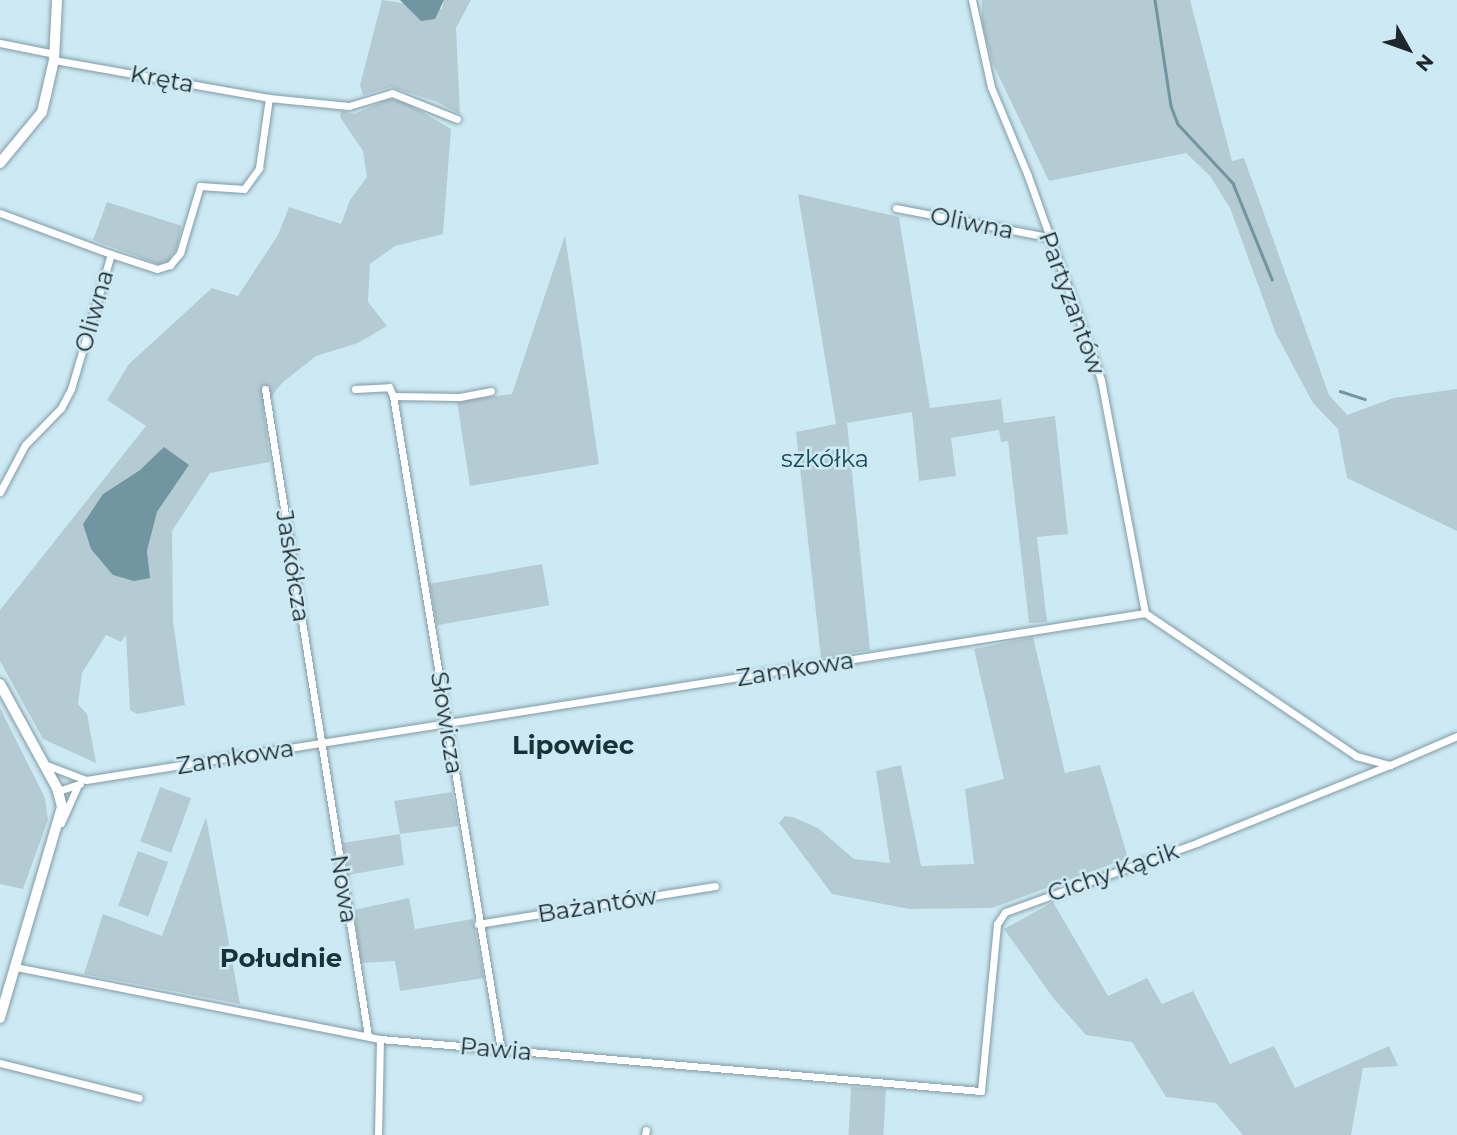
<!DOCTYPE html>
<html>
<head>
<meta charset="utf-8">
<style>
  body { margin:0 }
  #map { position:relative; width:1457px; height:1135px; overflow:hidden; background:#cdeaf4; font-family:Montserrat,sans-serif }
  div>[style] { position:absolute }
  .green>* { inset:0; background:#b5cbd3; transform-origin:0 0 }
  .water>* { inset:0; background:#7195a1 }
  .stream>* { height:2.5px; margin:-1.25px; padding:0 1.25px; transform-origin:1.25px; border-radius:1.25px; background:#7195a1 }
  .roads { filter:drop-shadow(0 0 2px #809ba5) drop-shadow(0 0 2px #809ba5) }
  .minor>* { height:7px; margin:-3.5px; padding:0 3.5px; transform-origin:3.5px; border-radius:3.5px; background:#fff }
  .tertiary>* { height:10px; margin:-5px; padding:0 5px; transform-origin:5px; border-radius:5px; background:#fff }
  span { translate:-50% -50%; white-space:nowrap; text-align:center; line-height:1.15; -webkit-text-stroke:5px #cdeaf4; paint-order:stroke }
  .street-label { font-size:24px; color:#1d282c }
  .park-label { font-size:24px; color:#174b5a }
  .neighbourhood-label { font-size:26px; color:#193239; font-weight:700 }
  .north { position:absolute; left:1373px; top:14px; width:70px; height:70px; -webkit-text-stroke:5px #cdeaf4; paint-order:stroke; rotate:130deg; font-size:19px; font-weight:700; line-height:28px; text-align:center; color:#1d282c }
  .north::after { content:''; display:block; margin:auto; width:24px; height:32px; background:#1d282c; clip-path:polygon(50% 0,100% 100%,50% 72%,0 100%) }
</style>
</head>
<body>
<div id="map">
  <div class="green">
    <div style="clip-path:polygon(382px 0,442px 9px,444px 0,471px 0,456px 28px,460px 114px,435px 101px,391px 87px,363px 95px,360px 85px)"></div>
    <div style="clip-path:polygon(982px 0,1190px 0,1232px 161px,1244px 158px,1329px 395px,1347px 415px,1393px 398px,1457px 389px,1457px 531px,1347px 478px,1338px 429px,1313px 403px,1276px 334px,1230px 208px,1210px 176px,1186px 153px,1049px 181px,993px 64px,982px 24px)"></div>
    <div style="clip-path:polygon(evenodd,389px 99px,405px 102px,451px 129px,443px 234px,395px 246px,370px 264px,368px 302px,387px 326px,358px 343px,316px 356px,282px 383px,263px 407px,270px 462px,210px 473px,172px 531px,173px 622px,185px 705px,137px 714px,130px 710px,126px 635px,121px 642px,106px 635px,82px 673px,78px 704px,87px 714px,96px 763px,43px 739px,0 661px,0 610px,146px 426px,107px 400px,129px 364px,212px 288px,238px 296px,278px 235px,289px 207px,341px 224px,350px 200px,367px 177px,363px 151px,340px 117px,341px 111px,354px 114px,389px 99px,189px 465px,157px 512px,147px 551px,149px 578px,103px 494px,140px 470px,189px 465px)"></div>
    <div style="clip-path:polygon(798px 194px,899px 217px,930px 408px,1001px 399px,1004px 423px,1055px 416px,1068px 534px,1037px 537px,1047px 622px,1029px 623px,1008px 441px,1001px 442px,999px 430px,951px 438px,956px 476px,919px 481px,912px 412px,847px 423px,870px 650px,821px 658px,796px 432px,836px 424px)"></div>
    <div style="clip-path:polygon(107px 202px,182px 226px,176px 250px,167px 262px,158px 264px,93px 240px)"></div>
    <div style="clip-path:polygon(565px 235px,599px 464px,470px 486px,457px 401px,512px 394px)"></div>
    <div style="left:542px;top:564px;width:42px;height:114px;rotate:80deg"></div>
    <div style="clip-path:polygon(1033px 637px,1065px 773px,1100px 765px,1128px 858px,992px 908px,909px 909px,832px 894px,779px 823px,785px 816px,793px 817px,818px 828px,854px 859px,890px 863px,876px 771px,901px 765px,921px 866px,974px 864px,965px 789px,1004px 779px,974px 649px)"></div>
    <div style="clip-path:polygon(0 708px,45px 798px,48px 820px,23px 889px,0 884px)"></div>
    <div style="left:160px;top:787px;width:33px;height:58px;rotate:20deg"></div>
    <div style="clip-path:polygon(452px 792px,458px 826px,400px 834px,404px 865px,348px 875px,343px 843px,400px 834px,394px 801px)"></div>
    <div style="clip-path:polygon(206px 817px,240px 1004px,84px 974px,103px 914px,162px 936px)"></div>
    <div style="left:138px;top:851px;width:32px;height:58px;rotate:20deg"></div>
    <div style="clip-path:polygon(409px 898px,415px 929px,473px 919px,484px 978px,400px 991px,395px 961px,361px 963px,354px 910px)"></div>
    <div style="clip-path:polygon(1053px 902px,1108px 996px,1147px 978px,1162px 1004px,1193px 991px,1230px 1064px,1274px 1046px,1295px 1088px,1389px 1046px,1398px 1066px,1363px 1068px,1351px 1135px,1243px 1135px,1216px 1103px,1166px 1097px,1132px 1042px,1086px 1035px,1054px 999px,1004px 929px)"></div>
    <div style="left:851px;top:1087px;width:35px;height:48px;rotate:3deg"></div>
  </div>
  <div class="water">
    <div style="clip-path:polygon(400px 0,444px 0,435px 19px,421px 21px)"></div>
    <div style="clip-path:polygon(164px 447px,189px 465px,157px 512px,147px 551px,150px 578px,134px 581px,113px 575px,91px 549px,83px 524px,103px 494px,140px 470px)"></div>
  </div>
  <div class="stream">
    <div style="left:1155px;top:0;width:107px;rotate:81.4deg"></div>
    <div style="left:1171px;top:106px;width:19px;rotate:69deg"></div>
    <div style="left:1178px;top:124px;width:81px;rotate:47deg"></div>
    <div style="left:1233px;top:183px;width:104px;rotate:67.9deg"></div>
    <div style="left:1340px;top:391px;width:26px;rotate:18deg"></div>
  </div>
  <div class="roads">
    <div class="minor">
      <div style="left:972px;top:0;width:89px;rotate:77.7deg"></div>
      <div style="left:991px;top:87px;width:96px;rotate:67.4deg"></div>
      <div style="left:1028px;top:176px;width:217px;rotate:70.3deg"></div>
      <div style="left:1101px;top:380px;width:237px;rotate:79.3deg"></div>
      <div style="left:0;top:43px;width:56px;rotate:11.3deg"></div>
      <div style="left:54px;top:60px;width:218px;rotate:10deg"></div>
      <div style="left:269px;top:98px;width:80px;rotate:5.7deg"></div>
      <div style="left:349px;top:106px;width:45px;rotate:-16.8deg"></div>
      <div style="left:392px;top:93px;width:70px;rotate:21.8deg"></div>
      <div style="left:896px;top:208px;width:155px;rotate:10.8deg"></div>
      <div style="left:0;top:213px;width:118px;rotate:20.3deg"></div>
      <div style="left:265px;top:389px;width:655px;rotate:80.95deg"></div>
      <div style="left:355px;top:389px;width:34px;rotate:-3deg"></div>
      <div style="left:389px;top:387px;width:10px;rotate:66deg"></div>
      <div style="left:491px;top:391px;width:33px;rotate:169deg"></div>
      <div style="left:459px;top:397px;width:66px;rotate:-179.1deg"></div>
      <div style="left:393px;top:396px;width:663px;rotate:80.62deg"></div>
      <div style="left:0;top:492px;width:53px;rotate:-62deg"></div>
      <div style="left:25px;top:445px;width:52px;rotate:-45.8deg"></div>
      <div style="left:61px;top:408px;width:21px;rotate:-62deg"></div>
      <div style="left:71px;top:389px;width:141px;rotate:-73.5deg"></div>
      <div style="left:111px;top:254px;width:48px;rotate:18.1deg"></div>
      <div style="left:157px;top:269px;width:14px;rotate:-17deg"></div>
      <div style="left:170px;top:265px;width:16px;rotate:-50deg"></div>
      <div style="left:180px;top:253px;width:70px;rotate:-73.4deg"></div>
      <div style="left:200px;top:186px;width:44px;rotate:3.9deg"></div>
      <div style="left:244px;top:189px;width:26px;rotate:-54deg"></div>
      <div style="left:259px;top:168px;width:71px;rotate:-81.9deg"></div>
      <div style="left:44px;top:764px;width:45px;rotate:20.9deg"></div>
      <div style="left:86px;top:780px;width:1072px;rotate:-8.96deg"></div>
      <div style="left:1145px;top:613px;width:255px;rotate:34.1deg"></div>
      <div style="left:1356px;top:756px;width:35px;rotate:15deg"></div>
      <div style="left:1390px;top:765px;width:73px;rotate:-23.4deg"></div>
      <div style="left:58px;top:791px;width:23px;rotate:-18deg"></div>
      <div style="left:61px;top:823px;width:39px;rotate:-66deg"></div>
      <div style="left:478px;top:924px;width:240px;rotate:-9.1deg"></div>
      <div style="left:16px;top:967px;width:371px;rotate:11.2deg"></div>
      <div style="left:380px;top:1039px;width:603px;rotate:4.95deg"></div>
      <div style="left:981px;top:1091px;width:168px;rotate:-84.5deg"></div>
      <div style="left:997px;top:924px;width:14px;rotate:-56deg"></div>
      <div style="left:1005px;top:912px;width:206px;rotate:-19.8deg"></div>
      <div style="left:1199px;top:842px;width:206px;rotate:-22deg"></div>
      <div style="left:0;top:1063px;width:143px;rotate:14.1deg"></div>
      <div style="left:378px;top:1135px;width:96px;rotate:-88.8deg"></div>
      <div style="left:645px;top:1135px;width:5px;rotate:-79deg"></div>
    </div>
    <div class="tertiary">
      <div style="left:0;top:163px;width:66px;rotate:-50.5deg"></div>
      <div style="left:42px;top:112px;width:53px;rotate:-77deg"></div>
      <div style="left:54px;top:60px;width:60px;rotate:-87.1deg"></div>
      <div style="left:0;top:684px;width:119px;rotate:61.3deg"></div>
      <div style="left:57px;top:788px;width:20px;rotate:75deg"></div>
      <div style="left:62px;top:807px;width:220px;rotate:106.4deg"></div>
    </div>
  </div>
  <div class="street-label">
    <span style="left:162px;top:79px;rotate:10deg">Kręta</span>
    <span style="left:972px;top:223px;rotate:11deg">Oliwna</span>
    <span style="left:1072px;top:303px;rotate:70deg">Partyzantów</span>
    <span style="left:94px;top:311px;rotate:-74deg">Oliwna</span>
    <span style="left:293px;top:566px;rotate:81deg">Jaskółcza</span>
    <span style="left:795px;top:669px;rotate:-9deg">Zamkowa</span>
    <span style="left:447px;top:723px;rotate:81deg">Słowicza</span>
    <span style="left:235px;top:757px;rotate:-9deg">Zamkowa</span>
    <span style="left:1113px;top:872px;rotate:-19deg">Cichy Kącik</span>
    <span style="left:344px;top:889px;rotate:81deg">Nowa</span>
    <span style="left:597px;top:905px;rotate:-9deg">Bażantów</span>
    <span style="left:496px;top:1049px;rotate:5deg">Pawia</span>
  </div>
  <div class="park-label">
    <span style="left:825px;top:459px">szkółka</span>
  </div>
  <div class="neighbourhood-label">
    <span style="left:573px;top:746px">Lipowiec</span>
    <span style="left:281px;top:959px">Południe</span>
  </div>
  <div class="north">N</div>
</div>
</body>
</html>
